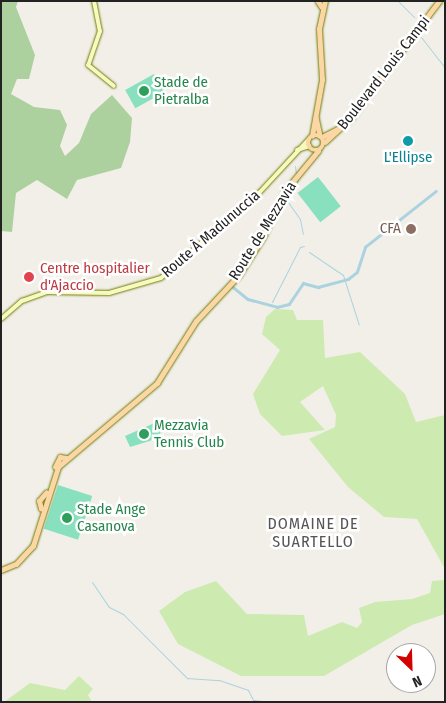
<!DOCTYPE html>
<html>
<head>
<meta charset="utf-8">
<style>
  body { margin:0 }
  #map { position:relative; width:446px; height:703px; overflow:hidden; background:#f2efe9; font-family:"Fira Sans Condensed",sans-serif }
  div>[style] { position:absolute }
  .grass>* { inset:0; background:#cdebb0 }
  .forest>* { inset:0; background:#add19e }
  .pitch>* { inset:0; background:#88e0be; transform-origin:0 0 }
  .stream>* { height:1px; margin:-0.5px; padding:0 0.5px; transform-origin:0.5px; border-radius:0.5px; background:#aad3df }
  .canal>* { height:2.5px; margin:-1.25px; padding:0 1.25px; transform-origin:1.25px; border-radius:1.25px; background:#aad3df }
  .roads { filter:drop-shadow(0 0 1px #707d05) drop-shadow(0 0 1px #707d05) }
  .secondary>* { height:4px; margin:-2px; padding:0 2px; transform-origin:2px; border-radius:2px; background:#f7fabf }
  .primary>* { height:4.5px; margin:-2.25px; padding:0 2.25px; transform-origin:2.25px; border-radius:2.25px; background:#fcd6a4 }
  .primary>.ring { margin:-2.25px; padding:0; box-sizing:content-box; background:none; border:4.5px solid #fcd6a4; border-radius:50% }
  .dots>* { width:14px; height:14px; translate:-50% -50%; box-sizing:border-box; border:2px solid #fff; border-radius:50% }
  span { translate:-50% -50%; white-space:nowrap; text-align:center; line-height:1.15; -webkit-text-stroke:5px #fff; paint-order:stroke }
  .street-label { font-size:15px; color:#222 }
  .leisure-label { font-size:15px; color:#27864d }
  .left { translate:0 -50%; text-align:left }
  .culture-label { font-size:15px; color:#0d838f }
  .education-label { font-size:15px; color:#785e54 }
  .right { translate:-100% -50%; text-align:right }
  .health-label { font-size:15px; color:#be3a42 }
  .neighbourhood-label { font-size:16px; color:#555; letter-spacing:1px }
  .frame { position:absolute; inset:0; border:2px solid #222; pointer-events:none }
  .north { position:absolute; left:386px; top:643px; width:50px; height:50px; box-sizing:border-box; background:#fff; border:1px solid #a7a7a7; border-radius:50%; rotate:156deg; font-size:14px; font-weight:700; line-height:20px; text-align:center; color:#222 }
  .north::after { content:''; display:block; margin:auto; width:18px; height:22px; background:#d40000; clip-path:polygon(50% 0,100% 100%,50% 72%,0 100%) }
</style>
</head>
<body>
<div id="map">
  <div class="grass">
    <div style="clip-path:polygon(275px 309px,293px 310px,297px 320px,323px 320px,325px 358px,360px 352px,405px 394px,416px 422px,445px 415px,445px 569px,417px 519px,384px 517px,348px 487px,309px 439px,335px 427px,336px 415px,323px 386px,300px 402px,325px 430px,282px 436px,260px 414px,253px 394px,280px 350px,262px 334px,266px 317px)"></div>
    <div style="clip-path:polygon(445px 580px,445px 614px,412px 625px,324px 676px,241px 676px,178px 644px,159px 611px,185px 592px,216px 581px,247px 614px,304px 615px,308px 636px,342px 622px,357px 628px,362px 622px,359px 608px,375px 602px,412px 599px,430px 593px,432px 581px)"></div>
    <div style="clip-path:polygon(79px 676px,93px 689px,88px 695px,92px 702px,4px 702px,30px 683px,65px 690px)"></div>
  </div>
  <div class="forest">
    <div style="clip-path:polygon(1px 1px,18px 1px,16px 7px,35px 55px,29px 79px,17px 79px,11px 94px,34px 107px,60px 110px,67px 125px,60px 146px,65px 156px,79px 143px,91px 114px,112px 95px,132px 118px,130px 142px,121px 168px,77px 180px,67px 199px,37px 180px,16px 193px,12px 232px,1px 231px)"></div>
  </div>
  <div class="pitch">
    <div style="left:154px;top:74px;width:21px;height:33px;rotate:61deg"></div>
    <div style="left:318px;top:177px;width:37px;height:26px;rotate:52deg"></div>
    <div style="clip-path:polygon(159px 421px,163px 432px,155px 436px,156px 439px,130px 447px,125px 436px)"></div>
    <div style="left:58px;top:485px;width:36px;height:46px;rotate:18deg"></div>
  </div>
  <div class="stream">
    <div style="left:398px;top:1px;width:23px;rotate:45deg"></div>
    <div style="left:421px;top:37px;width:39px;rotate:52deg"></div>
    <div style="left:295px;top:166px;width:8px;rotate:83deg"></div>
    <div style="left:298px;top:180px;width:24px;rotate:114deg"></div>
    <div style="left:288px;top:202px;width:21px;rotate:55deg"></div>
    <div style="left:300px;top:219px;width:15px;rotate:79deg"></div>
    <div style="left:309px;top:252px;width:41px;rotate:34.1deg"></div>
    <div style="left:343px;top:275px;width:52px;rotate:72.3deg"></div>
    <div style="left:272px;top:302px;width:62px;rotate:-63deg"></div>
    <div style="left:300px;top:247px;width:4px;rotate:-14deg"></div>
    <div style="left:92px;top:582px;width:30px;rotate:56deg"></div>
    <div style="left:109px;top:607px;width:16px;rotate:27deg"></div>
    <div style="left:123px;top:614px;width:91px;rotate:45deg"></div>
    <div style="left:187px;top:678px;width:32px;rotate:4deg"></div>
    <div style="left:219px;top:680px;width:31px;rotate:19deg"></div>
    <div style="left:248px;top:690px;width:11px;rotate:63deg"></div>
    <div style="left:253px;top:700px;width:16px;rotate:7deg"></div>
  </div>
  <div class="canal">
    <div style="left:233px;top:287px;width:19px;rotate:39deg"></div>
    <div style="left:248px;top:299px;width:30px;rotate:15deg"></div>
    <div style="left:277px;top:307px;width:12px;rotate:-14deg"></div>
    <div style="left:289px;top:304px;width:25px;rotate:-56deg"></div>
    <div style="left:303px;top:283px;width:16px;rotate:15deg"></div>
    <div style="left:318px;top:287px;width:31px;rotate:-15deg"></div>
    <div style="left:348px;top:279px;width:11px;rotate:-38deg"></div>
    <div style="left:357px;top:272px;width:26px;rotate:-72deg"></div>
    <div style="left:365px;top:247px;width:90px;rotate:-38.3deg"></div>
  </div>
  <div class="roads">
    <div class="secondary">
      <div style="left:94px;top:1px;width:31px;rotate:79deg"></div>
      <div style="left:100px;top:31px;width:36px;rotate:109deg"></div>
      <div style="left:88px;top:65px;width:33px;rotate:39deg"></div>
      <div style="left:297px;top:150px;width:13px;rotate:-18deg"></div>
      <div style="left:1px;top:319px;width:28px;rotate:-41deg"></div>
      <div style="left:22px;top:301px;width:27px;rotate:-20deg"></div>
      <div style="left:47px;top:292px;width:62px;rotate:0.9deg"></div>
      <div style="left:109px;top:293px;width:54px;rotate:-16.1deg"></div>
      <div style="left:161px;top:278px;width:131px;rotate:-41deg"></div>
      <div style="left:260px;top:192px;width:72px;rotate:-47.2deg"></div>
    </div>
    <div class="primary">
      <div style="left:318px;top:1px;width:7px;rotate:56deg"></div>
      <div style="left:316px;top:117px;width:19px;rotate:78deg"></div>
      <div class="ring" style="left:308px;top:135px;width:11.5px;height:11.5px"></div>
      <div style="left:312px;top:136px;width:57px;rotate:-79.9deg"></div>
      <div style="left:322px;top:80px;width:51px;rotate:-93.4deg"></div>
      <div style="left:319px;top:29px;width:29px;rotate:-78deg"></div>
      <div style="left:322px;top:137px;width:18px;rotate:-27deg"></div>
      <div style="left:325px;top:142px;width:37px;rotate:-43deg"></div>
      <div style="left:352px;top:117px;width:145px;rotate:-53.1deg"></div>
      <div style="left:55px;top:467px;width:11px;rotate:-63deg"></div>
      <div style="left:60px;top:457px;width:6px;rotate:9deg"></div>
      <div style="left:41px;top:509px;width:8px;rotate:-104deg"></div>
      <div style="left:39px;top:501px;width:11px;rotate:-49deg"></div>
      <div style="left:1px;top:570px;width:16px;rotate:-22deg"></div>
      <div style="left:16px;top:564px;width:25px;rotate:-47deg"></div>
      <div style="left:33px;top:546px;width:83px;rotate:-72.4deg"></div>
      <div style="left:58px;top:467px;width:130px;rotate:-40.3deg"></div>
      <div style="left:157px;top:383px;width:73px;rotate:-57.8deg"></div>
      <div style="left:196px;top:321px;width:63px;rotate:-46.9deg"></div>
      <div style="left:239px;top:275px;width:45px;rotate:-57.7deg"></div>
      <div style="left:263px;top:237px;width:51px;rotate:-64.4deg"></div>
      <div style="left:285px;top:191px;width:52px;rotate:-50.5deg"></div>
    </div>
  </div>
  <div class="dots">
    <div style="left:144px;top:91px;background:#2e9e5b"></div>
    <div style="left:408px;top:141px;background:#0f9aa8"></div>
    <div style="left:411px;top:229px;background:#8d6e63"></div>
    <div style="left:29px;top:277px;background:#e0444e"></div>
    <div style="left:144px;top:434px;background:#2e9e5b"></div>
    <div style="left:67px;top:518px;background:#2e9e5b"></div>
  </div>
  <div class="street-label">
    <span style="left:384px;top:73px;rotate:-52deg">Boulevard Louis Campi</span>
    <span style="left:263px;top:231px;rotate:-58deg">Route de Mezzavia</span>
    <span style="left:211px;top:234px;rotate:-41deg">Route À Madunuccia</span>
  </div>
  <div class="leisure-label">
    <span class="left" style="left:154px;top:91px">Stade de<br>Pietralba</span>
    <span class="left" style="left:154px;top:434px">Mezzavia<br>Tennis Club</span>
    <span class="left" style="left:77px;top:518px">Stade Ange<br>Casanova</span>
  </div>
  <div class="culture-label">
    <span style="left:408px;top:158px">L'Ellipse</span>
  </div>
  <div class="education-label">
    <span class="right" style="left:401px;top:229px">CFA</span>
  </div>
  <div class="health-label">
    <span class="left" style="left:40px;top:277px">Centre hospitalier<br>d'Ajaccio</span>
  </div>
  <div class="neighbourhood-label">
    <span style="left:313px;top:533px">DOMAINE DE<br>SUARTELLO</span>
  </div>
  <div class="frame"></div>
  <div class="north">N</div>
</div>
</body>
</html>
